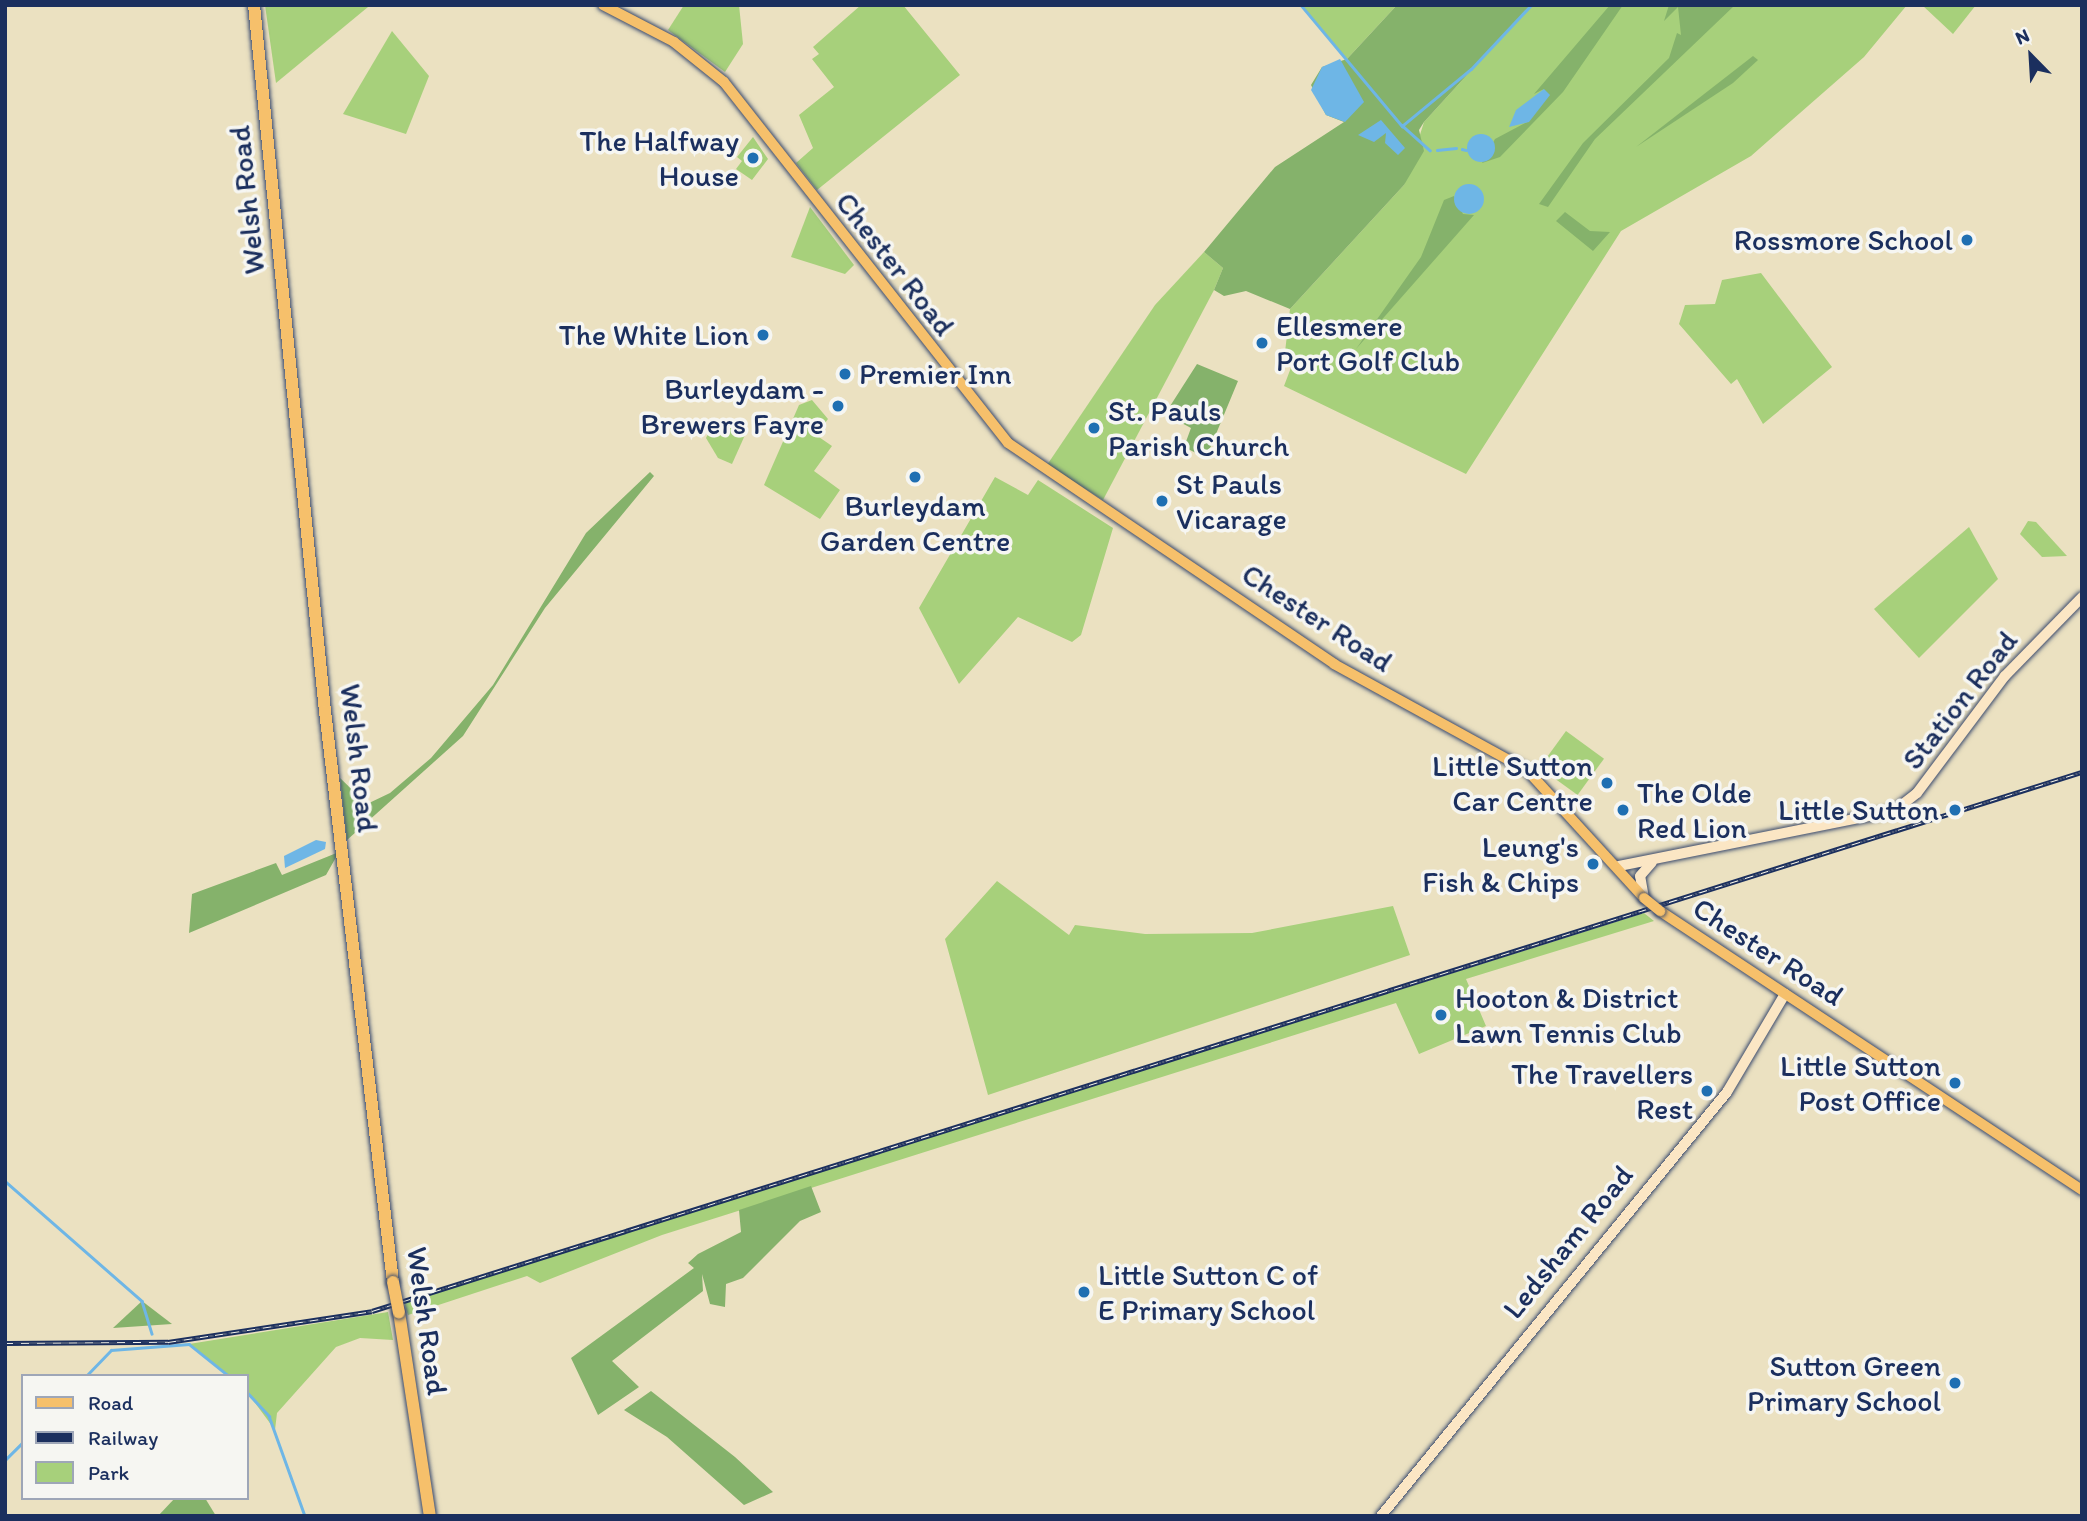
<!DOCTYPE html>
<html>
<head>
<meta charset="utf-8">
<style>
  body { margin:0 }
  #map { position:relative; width:2087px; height:1521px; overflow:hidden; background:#ebe1c1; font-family:Itim,sans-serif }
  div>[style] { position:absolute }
  .green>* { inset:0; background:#a7d07b; transform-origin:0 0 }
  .forest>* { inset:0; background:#85b26b }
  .water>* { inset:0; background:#6eb6e6 }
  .round { border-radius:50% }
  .stream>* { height:2.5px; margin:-1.25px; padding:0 1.25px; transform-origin:1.25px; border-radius:1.25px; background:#6eb6e6 }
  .roads { filter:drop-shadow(0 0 2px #3a4a6d) drop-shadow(0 0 2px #3a4a6d) }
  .secondary>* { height:10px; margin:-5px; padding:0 5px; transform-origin:5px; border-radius:5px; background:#fbe6c4 }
  .primary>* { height:10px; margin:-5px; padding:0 5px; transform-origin:5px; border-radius:5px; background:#f6c06b }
  .highway>* { height:12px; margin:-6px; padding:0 6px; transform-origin:6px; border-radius:6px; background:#f6c06b }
  .rail>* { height:5px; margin-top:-2.5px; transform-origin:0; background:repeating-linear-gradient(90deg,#f6f6f2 0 8px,#1b2f5e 0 16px); box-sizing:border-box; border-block:2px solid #1b2f5e }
  .bridges { filter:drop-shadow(0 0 2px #3a4a6d) drop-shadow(0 0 2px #3a4a6d) }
  .primary-bridge>* { height:10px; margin:-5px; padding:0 5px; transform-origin:5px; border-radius:5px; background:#f6c06b }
  .highway-bridge>* { height:12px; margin:-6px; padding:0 6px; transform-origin:6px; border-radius:6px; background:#f6c06b }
  .dots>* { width:19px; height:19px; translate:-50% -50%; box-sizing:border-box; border:4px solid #f6f6f2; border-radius:50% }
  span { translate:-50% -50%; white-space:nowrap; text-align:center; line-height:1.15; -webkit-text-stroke:7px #f6f6f2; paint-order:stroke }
  .poi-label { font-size:30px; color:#1b2f5e }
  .right { translate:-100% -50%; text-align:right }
  .left { translate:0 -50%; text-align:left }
  .street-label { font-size:30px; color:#1b2f5e }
  .frame { position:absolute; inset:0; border:7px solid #1b2f5e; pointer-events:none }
  .legend { position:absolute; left:21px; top:1374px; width:228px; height:126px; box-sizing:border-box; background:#f6f6f2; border:2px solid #9ea6b7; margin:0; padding:9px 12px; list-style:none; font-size:21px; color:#1b2f5e }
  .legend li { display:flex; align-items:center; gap:14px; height:35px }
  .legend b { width:35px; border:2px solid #9ea6b7 }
  .north { position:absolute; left:1996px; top:21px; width:70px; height:70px; -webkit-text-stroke:5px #f6f6f2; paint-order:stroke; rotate:336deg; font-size:19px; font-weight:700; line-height:28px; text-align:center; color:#1b2f5e }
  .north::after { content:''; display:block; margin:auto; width:24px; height:32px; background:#1b2f5e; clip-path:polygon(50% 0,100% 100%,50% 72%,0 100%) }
</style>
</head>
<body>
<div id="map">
  <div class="green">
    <div style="clip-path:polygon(265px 5px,366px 5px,368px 7px,276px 83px)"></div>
    <div style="clip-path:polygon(684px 5px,739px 5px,743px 44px,725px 72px,668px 30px)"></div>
    <div style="clip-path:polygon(861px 5px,903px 5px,960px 75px,817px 190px,796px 163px,813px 148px,799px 115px,834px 87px,812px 59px,819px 54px,813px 47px)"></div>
    <div style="clip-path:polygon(1301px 5px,1397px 5px,1347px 59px)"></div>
    <div style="clip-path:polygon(1531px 5px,1907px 5px,1864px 57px,1751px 156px,1621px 231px,1466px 474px,1284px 386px,1295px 357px,1285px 352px,1290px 309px,1404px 185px,1424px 122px)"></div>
    <div style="clip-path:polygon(1922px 5px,1976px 5px,1953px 34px)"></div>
    <div style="clip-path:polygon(392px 31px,429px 76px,406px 134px,343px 114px)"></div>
    <div style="clip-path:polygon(753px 137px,768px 159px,752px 180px,736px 169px,742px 161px,737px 157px)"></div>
    <div style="clip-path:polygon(810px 207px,854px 265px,845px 274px,791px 257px)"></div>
    <div style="clip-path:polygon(1204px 252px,1223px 268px,1214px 290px,1103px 500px,1047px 465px,1155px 305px)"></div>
    <div style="clip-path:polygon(1761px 273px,1832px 367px,1763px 424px,1737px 379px,1731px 384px,1679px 324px,1685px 305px,1715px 304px,1722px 280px)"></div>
    <div style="clip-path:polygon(812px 400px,828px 419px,816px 435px,832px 446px,814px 471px,840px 490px,820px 519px,764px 485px,799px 405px)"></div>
    <div style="clip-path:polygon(715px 420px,745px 435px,732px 464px,718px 458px,706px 438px)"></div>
    <div style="clip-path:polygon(995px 477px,1028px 495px,1038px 480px,1113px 528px,1081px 635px,1072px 642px,1018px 617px,959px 684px,919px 608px)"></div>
    <div style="clip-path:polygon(2028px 521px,2036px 522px,2067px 556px,2042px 557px,2020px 534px)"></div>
    <div style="clip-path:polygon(1969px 527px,1998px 579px,1919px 658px,1874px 609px)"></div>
    <div style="left:1566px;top:731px;width:47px;height:45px;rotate:36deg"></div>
    <div style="clip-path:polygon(997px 881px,1069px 935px,1075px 925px,1145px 934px,1252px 933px,1393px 906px,1410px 955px,988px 1095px,945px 939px)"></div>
    <div style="clip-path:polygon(1644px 913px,1654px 921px,1466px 979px,1486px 1026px,1419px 1054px,1396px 1003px,662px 1235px,540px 1283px,527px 1276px,408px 1315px,404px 1302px)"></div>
    <div style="clip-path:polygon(388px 1312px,393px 1340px,360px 1338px,336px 1347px,277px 1413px,275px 1430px,247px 1392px,247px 1376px,229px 1376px,189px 1344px)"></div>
  </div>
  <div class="forest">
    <div style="clip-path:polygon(1397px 5px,1531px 5px,1424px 122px,1419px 130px,1424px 151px,1404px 185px,1290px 309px,1246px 291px,1224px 296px,1214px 290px,1223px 268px,1204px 252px,1275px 167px,1344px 122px,1326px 115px,1311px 85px,1322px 67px,1347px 59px)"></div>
    <div style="clip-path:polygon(1610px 5px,1623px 5px,1563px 92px,1500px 157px,1482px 163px,1495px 139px,1529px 121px,1544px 89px,1534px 94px)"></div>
    <div style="clip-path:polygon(1669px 5px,1735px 5px,1595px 139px,1548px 207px,1539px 204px,1583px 143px,1669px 58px,1677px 33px,1681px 35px,1678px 7px,1664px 21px)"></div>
    <div style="clip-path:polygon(1753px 56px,1758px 60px,1733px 83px,1636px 147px)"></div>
    <div style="clip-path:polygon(1454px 196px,1463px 214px,1474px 215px,1356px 349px,1421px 257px,1444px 200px)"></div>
    <div style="clip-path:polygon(1565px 212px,1590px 231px,1610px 232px,1593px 251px,1556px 221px)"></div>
    <div style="clip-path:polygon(1197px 364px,1238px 381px,1206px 458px,1184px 447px,1191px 428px,1165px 414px)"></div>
    <div style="clip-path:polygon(650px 472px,654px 476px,545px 608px,463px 736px,347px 840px,340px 778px,367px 804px,390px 793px,431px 758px,493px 685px,586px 533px)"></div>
    <div style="clip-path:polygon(339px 852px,326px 875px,189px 933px,192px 894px,276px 863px,282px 875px)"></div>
    <div style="clip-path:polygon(811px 1186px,821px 1212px,800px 1221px,743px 1278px,726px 1284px,725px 1307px,710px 1304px,702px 1274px,703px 1291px,612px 1361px,639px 1387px,598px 1415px,571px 1358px,694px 1268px,688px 1263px,698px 1254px,741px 1232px,739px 1210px)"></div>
    <div style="clip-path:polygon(142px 1301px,172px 1324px,113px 1328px)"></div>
    <div style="clip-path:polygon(651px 1391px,735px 1457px,773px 1492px,744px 1505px,667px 1437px,624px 1410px)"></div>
    <div style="clip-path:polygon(175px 1498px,205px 1498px,216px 1516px,158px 1516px)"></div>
  </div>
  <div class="water">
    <div style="clip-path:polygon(1340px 59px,1364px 102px,1345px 122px,1326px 115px,1311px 90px,1322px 67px)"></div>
    <div style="clip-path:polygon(1544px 89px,1550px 95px,1529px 122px,1509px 127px,1516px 110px)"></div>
    <div style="clip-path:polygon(1381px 120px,1405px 148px,1398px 155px,1385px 143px,1386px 133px,1374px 142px,1358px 135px)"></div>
    <div class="round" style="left:1467px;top:134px;width:28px;height:28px"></div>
    <div class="round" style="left:1454px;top:184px;width:30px;height:30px"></div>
    <div style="clip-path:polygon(316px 840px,326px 842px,325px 849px,285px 868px,284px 856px)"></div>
  </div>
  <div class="stream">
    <div style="left:1301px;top:5px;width:158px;rotate:50.1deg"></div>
    <div style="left:1462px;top:149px;width:4px;rotate:14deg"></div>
    <div style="left:1437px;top:150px;width:19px;rotate:-6deg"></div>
    <div style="left:1430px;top:151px;width:38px;rotate:-138deg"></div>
    <div style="left:1402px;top:126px;width:89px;rotate:-39.6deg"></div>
    <div style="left:1471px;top:69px;width:88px;rotate:-46.8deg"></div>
    <div style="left:5px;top:1181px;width:182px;rotate:41.2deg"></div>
    <div style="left:142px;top:1301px;width:34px;rotate:73deg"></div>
    <div style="left:86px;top:1376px;width:36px;rotate:-46deg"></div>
    <div style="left:111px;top:1350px;width:78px;rotate:-4.4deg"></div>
    <div style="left:189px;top:1344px;width:51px;rotate:38.7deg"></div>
    <div style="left:247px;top:1392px;width:33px;rotate:47deg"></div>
    <div style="left:269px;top:1416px;width:106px;rotate:70.2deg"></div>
    <div style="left:5px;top:1460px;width:25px;rotate:-45deg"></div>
  </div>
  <div class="roads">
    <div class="secondary">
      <div style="left:1619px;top:866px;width:280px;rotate:-11.3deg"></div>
      <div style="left:1894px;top:811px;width:29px;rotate:-38deg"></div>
      <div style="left:1917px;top:793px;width:146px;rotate:-53.1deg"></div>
      <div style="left:2005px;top:676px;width:110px;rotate:-45.7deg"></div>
      <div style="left:1644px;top:898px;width:22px;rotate:-100deg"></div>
      <div style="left:1640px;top:876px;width:18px;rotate:-49deg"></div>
      <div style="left:1381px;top:1516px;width:547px;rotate:-50.78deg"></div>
      <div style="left:1727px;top:1092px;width:114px;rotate:-59.4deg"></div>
    </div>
    <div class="primary">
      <div style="left:603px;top:5px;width:80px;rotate:27.5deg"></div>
      <div style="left:674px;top:42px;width:64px;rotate:38.7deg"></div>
      <div style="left:724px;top:82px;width:459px;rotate:51.8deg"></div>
      <div style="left:1008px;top:443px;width:394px;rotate:34.1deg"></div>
      <div style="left:1334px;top:664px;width:220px;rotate:28.8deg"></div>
      <div style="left:1527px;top:770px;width:173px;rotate:47.6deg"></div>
      <div style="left:1660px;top:911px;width:506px;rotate:33.47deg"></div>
    </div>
    <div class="highway">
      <div style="left:254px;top:5px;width:710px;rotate:84.26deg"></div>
      <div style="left:325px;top:711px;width:575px;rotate:83.21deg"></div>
      <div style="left:399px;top:1312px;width:206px;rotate:81.4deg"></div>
    </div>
  </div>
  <div class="rail">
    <div style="left:5px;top:1343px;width:163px;rotate:-0.4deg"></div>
    <div style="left:168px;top:1342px;width:206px;rotate:-8.6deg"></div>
    <div style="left:372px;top:1311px;width:1793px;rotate:-17.5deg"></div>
  </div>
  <div class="bridges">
    <div class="primary-bridge">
      <div style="left:1644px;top:898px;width:21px;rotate:39deg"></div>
    </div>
    <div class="highway-bridge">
      <div style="left:393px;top:1282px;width:31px;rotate:79deg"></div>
    </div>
  </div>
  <div class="dots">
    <div style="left:753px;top:158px;background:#1f6fb2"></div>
    <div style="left:1967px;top:240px;background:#1f6fb2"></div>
    <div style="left:763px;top:335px;background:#1f6fb2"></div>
    <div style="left:1262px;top:343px;background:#1f6fb2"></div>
    <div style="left:845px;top:374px;background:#1f6fb2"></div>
    <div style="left:838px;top:406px;background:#1f6fb2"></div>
    <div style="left:1094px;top:428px;background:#1f6fb2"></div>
    <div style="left:915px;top:477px;background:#1f6fb2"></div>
    <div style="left:1162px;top:501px;background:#1f6fb2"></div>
    <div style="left:1607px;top:783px;background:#1f6fb2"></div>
    <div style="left:1623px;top:810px;background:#1f6fb2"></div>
    <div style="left:1955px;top:810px;background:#1f6fb2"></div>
    <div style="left:1593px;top:864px;background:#1f6fb2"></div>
    <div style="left:1441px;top:1015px;background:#1f6fb2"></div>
    <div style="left:1955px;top:1083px;background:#1f6fb2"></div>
    <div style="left:1707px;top:1091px;background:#1f6fb2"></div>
    <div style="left:1084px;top:1292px;background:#1f6fb2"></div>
    <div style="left:1955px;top:1383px;background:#1f6fb2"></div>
  </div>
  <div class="poi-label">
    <span class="right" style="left:739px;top:158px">The Halfway<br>House</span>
    <span class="right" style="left:1953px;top:240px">Rossmore School</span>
    <span class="left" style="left:1276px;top:343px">Ellesmere<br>Port Golf Club</span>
    <span class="right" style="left:749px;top:335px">The White Lion</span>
    <span class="left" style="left:859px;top:374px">Premier Inn</span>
    <span class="right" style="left:824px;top:406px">Burleydam -<br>Brewers Fayre</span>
    <span class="left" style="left:1108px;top:428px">St. Pauls<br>Parish Church</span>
    <span class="left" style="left:1176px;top:501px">St Pauls<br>Vicarage</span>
    <span style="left:915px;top:523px">Burleydam<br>Garden Centre</span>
    <span class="right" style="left:1593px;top:783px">Little Sutton<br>Car Centre</span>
    <span class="left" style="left:1637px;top:810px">The Olde<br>Red Lion</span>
    <span class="right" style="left:1939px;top:810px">Little Sutton</span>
    <span class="right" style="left:1579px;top:864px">Leung's<br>Fish &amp; Chips</span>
    <span class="left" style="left:1455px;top:1015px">Hooton &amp; District<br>Lawn Tennis Club</span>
    <span class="right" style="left:1941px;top:1083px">Little Sutton<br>Post Office</span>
    <span class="right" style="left:1693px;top:1091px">The Travellers<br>Rest</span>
    <span class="left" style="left:1098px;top:1292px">Little Sutton C of<br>E Primary School</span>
    <span class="right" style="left:1941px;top:1383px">Sutton Green<br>Primary School</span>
  </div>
  <div class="street-label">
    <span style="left:247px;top:200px;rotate:-96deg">Welsh Road</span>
    <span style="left:895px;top:264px;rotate:52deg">Chester Road</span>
    <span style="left:1317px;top:618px;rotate:33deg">Chester Road</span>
    <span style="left:1960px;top:700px;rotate:-52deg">Station Road</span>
    <span style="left:359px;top:758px;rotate:83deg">Welsh Road</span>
    <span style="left:1768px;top:952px;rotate:33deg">Chester Road</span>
    <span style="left:1568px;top:1242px;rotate:-51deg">Ledsham Road</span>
    <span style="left:427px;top:1321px;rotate:82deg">Welsh Road</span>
  </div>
  <div class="frame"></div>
  <ul class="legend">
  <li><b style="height:9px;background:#f6c06b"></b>Road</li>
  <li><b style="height:9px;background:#1b2f5e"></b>Railway</li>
  <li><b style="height:19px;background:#a7d07b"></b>Park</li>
  </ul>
  <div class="north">N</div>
</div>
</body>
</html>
